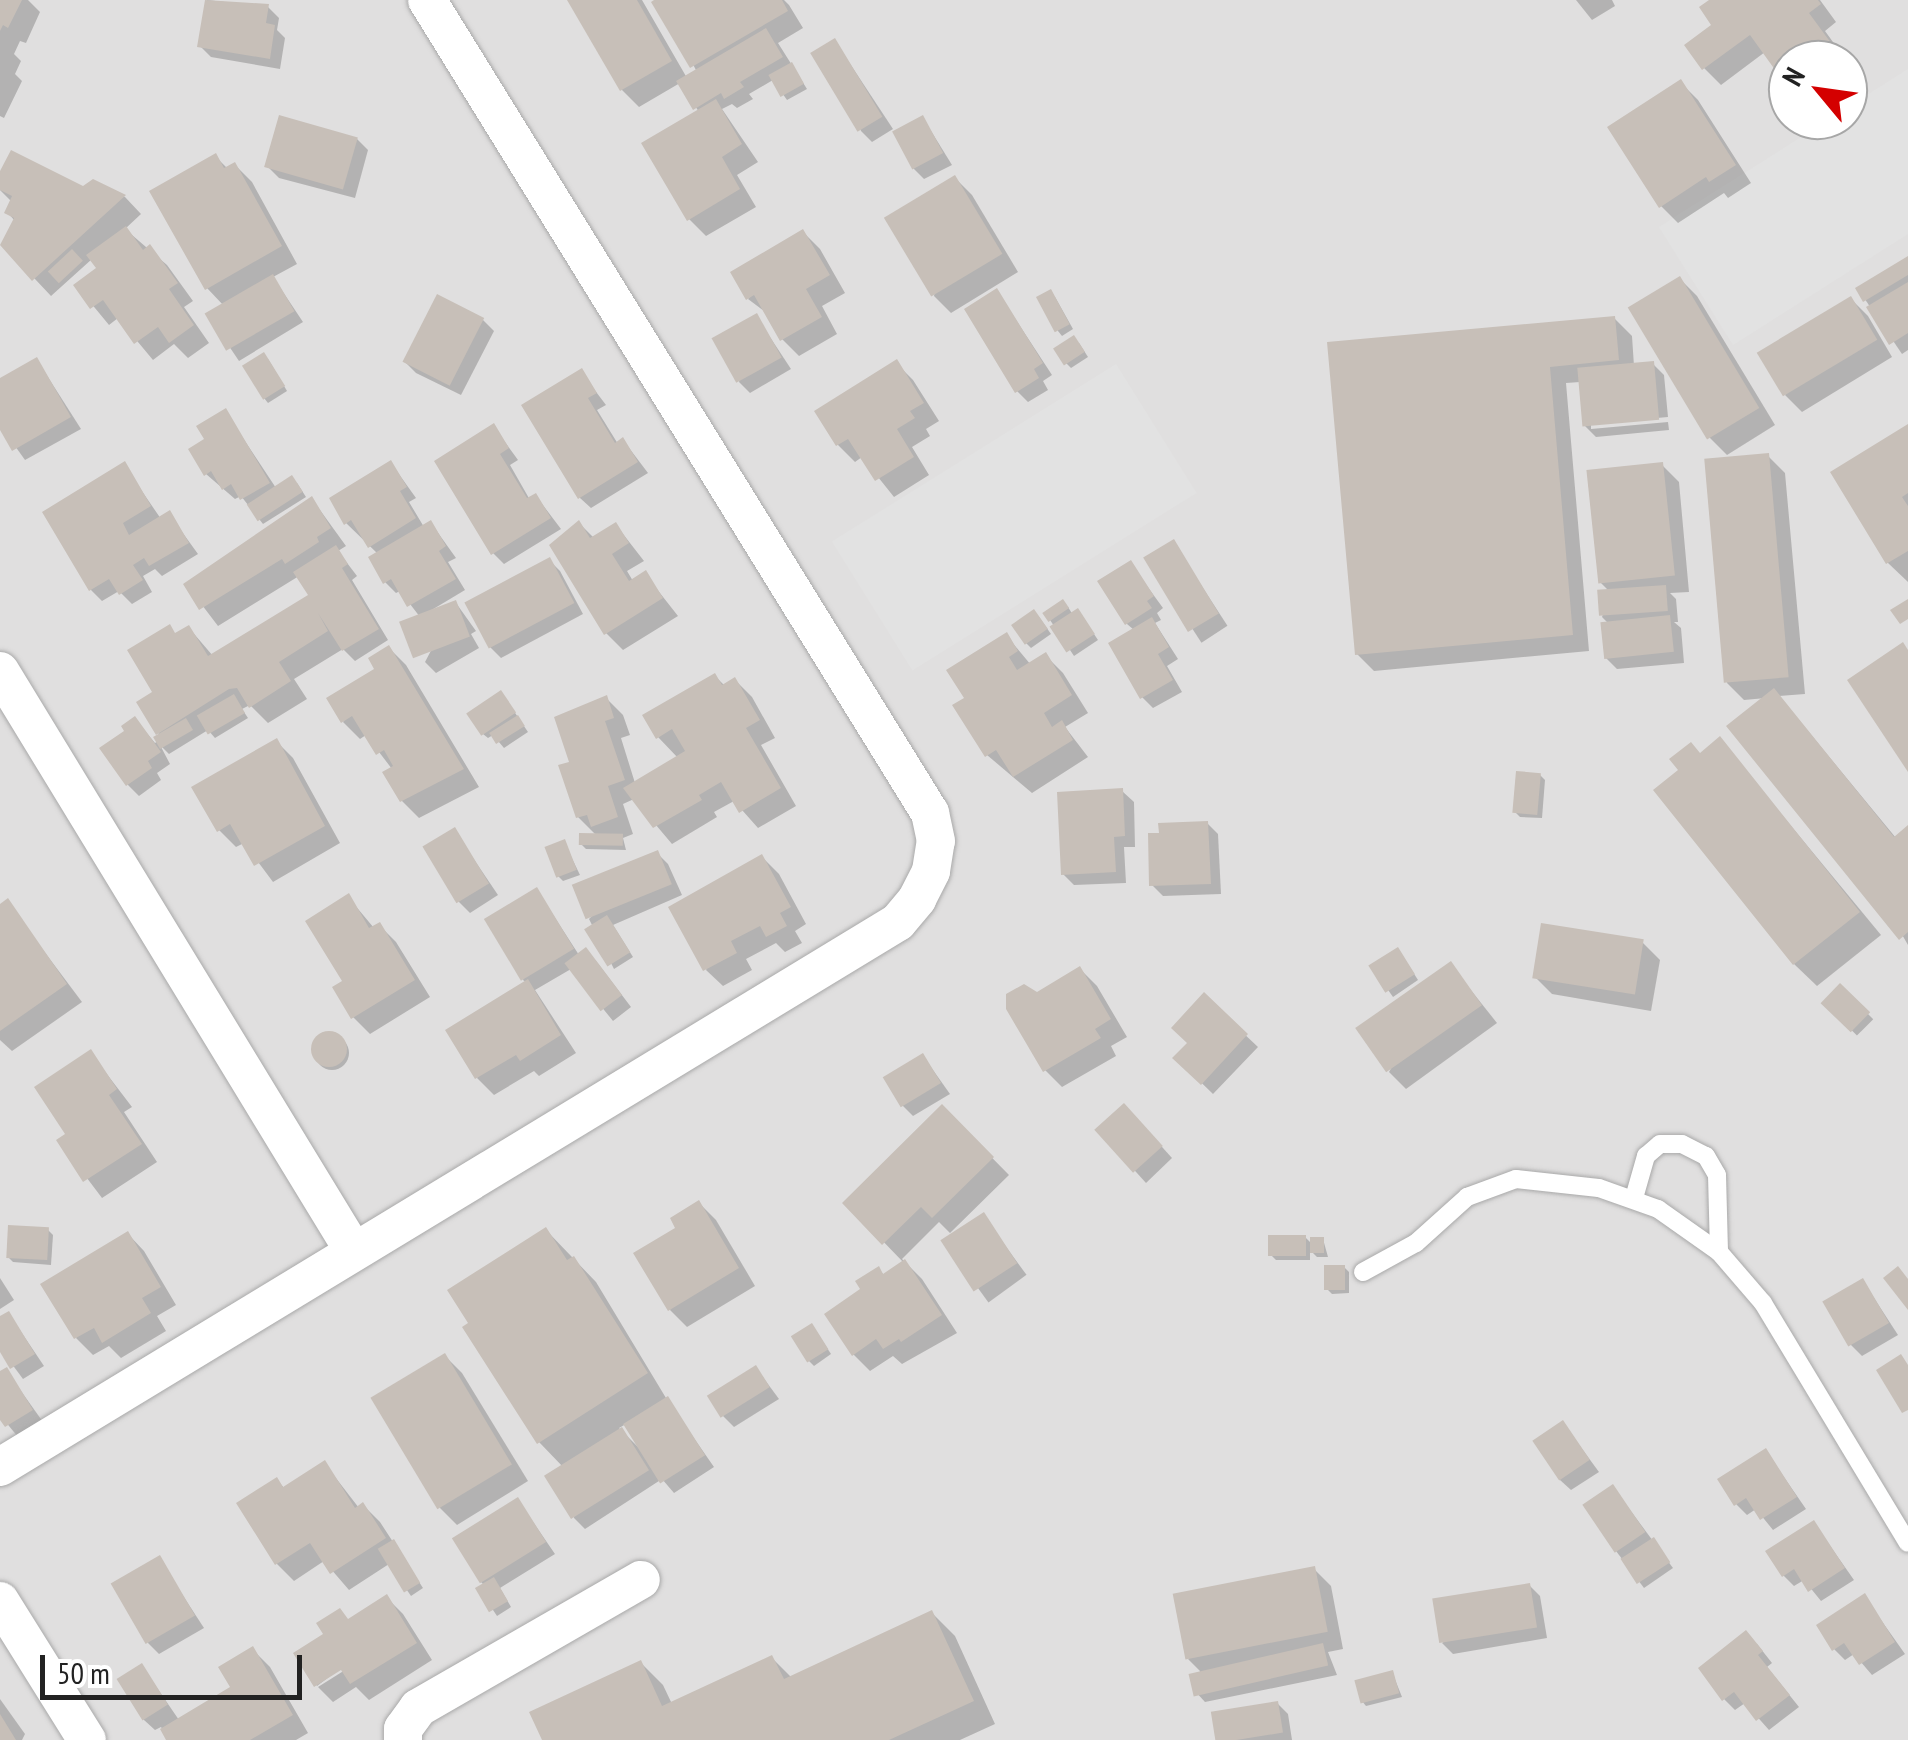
<!DOCTYPE html>
<html>
<head>
<meta charset="utf-8">
<style>
  body { margin:0 }
  #map { position:relative; width:1908px; height:1740px; overflow:hidden; background:#f2efe9; font-family:"PT Sans Narrow",sans-serif }
  div>[style] { position:absolute }
  .residential>* { inset:0; background:#e0dfdf }
  .parking>* { inset:0; background:#e2e2e2; transform-origin:0 0 }
  .shadow>* { inset:0; background:#0003; transform-origin:0 0 }
  .round { border-radius:50% }
  .building>* { inset:0; background:#c7bfb8; transform-origin:0 0 }
  .roads { filter:drop-shadow(0 0 2px #a9a9a9) drop-shadow(0 0 2px #a9a9a9) }
  .lane>* { height:18px; margin:-9px; padding:0 9px; transform-origin:9px; border-radius:9px; background:#fff }
  .street>* { height:38px; margin:-19px; padding:0 19px; transform-origin:19px; border-radius:19px; background:#fff }
  span { translate:-50% -50%; white-space:nowrap; text-align:center; line-height:1.15; -webkit-text-stroke:8px #fff; paint-order:stroke }
  .north { position:absolute; left:1768px; top:40px; width:100px; height:100px; box-sizing:border-box; background:#fff; border:2px solid #a7a7a7; border-radius:50%; rotate:299deg; font-size:28px; font-weight:700; line-height:40px; text-align:center; color:#222 }
  .north::after { content:''; display:block; margin:auto; width:35px; height:45px; background:#d40000; clip-path:polygon(50% 0,100% 100%,50% 72%,0 100%) }
  .scale { position:absolute; left:40px; top:1655px; width:262px; height:45px; box-sizing:border-box; border:5px solid #222; border-top:0; padding-left:12px; font-size:30px; line-height:35px; white-space:nowrap; color:#222; -webkit-text-stroke:8px #fff; paint-order:stroke }
</style>
</head>
<body>
<div id="map">
  <div class="residential">
    <div style="clip-path:polygon(evenodd,0 0,1908px 0,1908px 1740px,0 1740px,0 0,1788px 60px,1848px 60px,1848px 120px,1788px 120px,1788px 60px)"></div>
  </div>
  <div class="parking">
    <div style="clip-path:polygon(1908px 69px,1908px 234px,1733px 345px,1659px 227px,1828px 120px,1848px 120px,1848px 107px)"></div>
    <div style="left:1116px;top:364px;width:152px;height:335px;rotate:58deg"></div>
  </div>
  <div class="shadow">
    <div style="clip-path:polygon(0 0,28px 0,40px 12px,26px 43px,20px 41px,14px 54px,21px 61px,15px 74px,22px 81px,4px 118px,0 116px)"></div>
    <div style="clip-path:polygon(207px 0,268px 7px,279px 18px,277px 30px,285px 38px,280px 69px,211px 57px,200px 46px)"></div>
    <div style="clip-path:polygon(570px 0,642px 0,687px 78px,697px 72px,659px 0,784px 0,789px 5px,803px 28px,778px 43px,807px 89px,787px 100px,773px 80px,749px 94px,753px 99px,737px 108px,732px 104px,722px 109px,758px 162px,737px 175px,756px 207px,706px 236px,689px 219px,699px 112px,680px 83px,639px 107px,622px 90px)"></div>
    <div style="clip-path:polygon(1576px 0,1612px 0,1615px 6px,1592px 20px)"></div>
    <div style="clip-path:polygon(1713px 0,1820px 0,1836px 22px,1825px 31px,1846px 60px,1788px 60px,1788px 84px,1765px 52px,1721px 85px,1704px 68px,1715px 25px)"></div>
    <div style="clip-path:polygon(835px 41px,893px 129px,872px 142px,861px 131px)"></div>
    <div style="clip-path:polygon(1848px 63px,1857px 76px,1848px 83px)"></div>
    <div style="clip-path:polygon(1681px 83px,1698px 100px,1751px 183px,1728px 198px,1724px 193px,1678px 223px,1661px 206px)"></div>
    <div style="clip-path:polygon(923px 118px,952px 165px,924px 179px,913px 168px)"></div>
    <div style="clip-path:polygon(357px 139px,368px 150px,355px 198px,279px 178px,268px 167px)"></div>
    <div style="clip-path:polygon(215px 156px,228px 169px,235px 165px,252px 182px,297px 264px,273px 277px,303px 322px,239px 361px,208px 315px,224px 306px,207px 288px)"></div>
    <div style="clip-path:polygon(0 176px,84px 189px,93px 182px,125px 197px,141px 214px,125px 229px,167px 265px,193px 301px,184px 307px,209px 343px,188px 358px,174px 344px,153px 360px,118px 318px,109px 325px,76px 285px,99px 269px,92px 259px,51px 296px,3px 245px,15px 221px,7px 212px,12px 202px,0 190px)"></div>
    <div style="clip-path:polygon(955px 178px,972px 195px,1018px 272px,951px 313px,934px 296px)"></div>
    <div style="clip-path:polygon(803px 232px,820px 249px,845px 293px,822px 306px,837px 334px,799px 356px,782px 339px,768px 314px,748px 299px)"></div>
    <div style="clip-path:polygon(1908px 259px,1908px 350px,1902px 354px,1858px 289px)"></div>
    <div style="clip-path:polygon(1680px 279px,1697px 296px,1775px 425px,1727px 455px,1710px 438px)"></div>
    <div style="clip-path:polygon(997px 291px,1052px 375px,1043px 381px,1048px 390px,1028px 402px,1017px 391px)"></div>
    <div style="clip-path:polygon(1055px 297px,1073px 329px,1062px 336px,1058px 331px)"></div>
    <div style="clip-path:polygon(1851px 299px,1868px 316px,1892px 357px,1802px 412px,1785px 395px)"></div>
    <div style="clip-path:polygon(756px 316px,791px 369px,750px 393px,739px 382px)"></div>
    <div style="clip-path:polygon(1614px 318px,1632px 336px,1634px 366px,1653px 364px,1664px 375px,1668px 417px,1591px 424px,1591px 429px,1668px 422px,1669px 430px,1596px 437px,1585px 426px,1580px 382px,1566px 383px,1589px 651px,1374px 671px,1357px 654px,1330px 345px)"></div>
    <div style="clip-path:polygon(483px 320px,494px 331px,461px 395px,416px 373px,405px 362px)"></div>
    <div style="clip-path:polygon(1079px 343px,1088px 357px,1071px 368px,1066px 363px)"></div>
    <div style="clip-path:polygon(268px 359px,287px 391px,268px 403px,264px 398px)"></div>
    <div style="clip-path:polygon(37px 360px,81px 429px,25px 460px,0 425px,0 381px)"></div>
    <div style="clip-path:polygon(896px 363px,913px 380px,939px 421px,926px 429px,930px 436px,912px 447px,929px 475px,894px 497px,862px 457px,855px 462px,838px 445px,818px 412px)"></div>
    <div style="clip-path:polygon(581px 372px,606px 405px,597px 410px,618px 444px,623px 440px,648px 473px,591px 508px,580px 498px)"></div>
    <div style="clip-path:polygon(225px 411px,276px 488px,297px 483px,306px 497px,263px 524px,241px 496px,235px 499px,206px 474px,208px 440px)"></div>
    <div style="clip-path:polygon(494px 427px,518px 460px,510px 465px,530px 500px,536px 496px,561px 529px,504px 564px,493px 553px)"></div>
    <div style="clip-path:polygon(1908px 427px,1908px 582px,1888px 563px,1834px 473px)"></div>
    <div style="clip-path:polygon(1768px 456px,1785px 473px,1805px 694px,1779px 696px,1896px 838px,1908px 829px,1908px 945px,1766px 698px,1744px 700px,1727px 683px)"></div>
    <div style="clip-path:polygon(391px 463px,416px 498px,409px 502px,424px 527px,431px 523px,456px 558px,448px 562px,465px 590px,420px 617px,400px 591px,396px 593px,385px 582px,378px 554px,346px 523px)"></div>
    <div style="clip-path:polygon(124px 465px,161px 519px,169px 514px,198px 554px,162px 576px,155px 569px,143px 576px,152px 592px,132px 604px,119px 591px,102px 601px,91px 590px,45px 512px)"></div>
    <div style="clip-path:polygon(1662px 465px,1679px 482px,1689px 592px,1670px 593px,1676px 599px,1678px 622px,1674px 622px,1681px 628px,1684px 663px,1617px 669px,1606px 658px,1608px 623px,1602px 617px,1611px 593px,1599px 581px)"></div>
    <div style="clip-path:polygon(312px 499px,346px 546px,338px 551px,357px 576px,352px 580px,388px 640px,355px 661px,343px 649px,294px 679px,307px 699px,268px 723px,250px 705px,242px 709px,248px 718px,215px 738px,208px 730px,169px 754px,160px 745px,170px 764px,157px 773px,161px 780px,139px 796px,128px 785px,127px 732px,135px 719px,155px 743px,163px 738px,158px 733px,156px 692px,177px 635px,189px 628px,213px 656px,318px 611px,299px 576px,218px 626px,186px 584px)"></div>
    <div style="clip-path:polygon(579px 523px,594px 538px,616px 525px,644px 561px,627px 571px,633px 581px,645px 574px,678px 616px,623px 650px,606px 633px)"></div>
    <div style="left:1173px;top:542px;width:100px;height:31px;rotate:57deg"></div>
    <div style="clip-path:polygon(549px 560px,560px 571px,583px 614px,501px 658px,490px 647px)"></div>
    <div style="clip-path:polygon(1131px 564px,1163px 608px,1157px 613px,1161px 620px,1155px 623px,1178px 659px,1167px 666px,1182px 692px,1153px 708px,1142px 697px,1134px 630px,1127px 624px)"></div>
    <div style="clip-path:polygon(456px 603px,476px 631px,471px 634px,479px 648px,436px 673px,425px 662px)"></div>
    <div style="clip-path:polygon(1068px 607px,1073px 615px,1082px 616px,1098px 640px,1074px 656px,1050px 620px)"></div>
    <div style="clip-path:polygon(1039px 617px,1051px 634px,1031px 648px,1026px 643px)"></div>
    <div style="clip-path:polygon(1006px 635px,1031px 665px,1046px 656px,1063px 673px,1088px 713px,1065px 727px,1088px 757px,1032px 793px,987px 755px,967px 699px)"></div>
    <div style="clip-path:polygon(389px 648px,406px 665px,479px 787px,419px 818px,402px 801px,392px 769px,366px 735px,360px 739px,343px 722px)"></div>
    <div style="clip-path:polygon(715px 676px,725px 686px,735px 680px,752px 697px,775px 738px,761px 745px,796px 806px,758px 828px,734px 801px,714px 812px,717px 817px,672px 844px,634px 799px,623px 804px,633px 834px,623px 838px,626px 850px,586px 849px,581px 844px,597px 836px,578px 817px,572px 763px,606px 698px,623px 715px,630px 735px,621px 738px,635px 783px,678px 758px,658px 737px)"></div>
    <div style="clip-path:polygon(505px 698px,528px 732px,504px 748px,493px 735px,488px 738px,483px 734px,470px 714px)"></div>
    <div style="clip-path:polygon(1720px 740px,1881px 935px,1817px 986px,1794px 964px)"></div>
    <div style="clip-path:polygon(276px 741px,293px 758px,340px 843px,273px 882px,244px 843px,236px 847px,219px 830px)"></div>
    <div style="clip-path:polygon(1540px 775px,1545px 780px,1542px 818px,1520px 817px,1515px 812px)"></div>
    <div style="clip-path:polygon(1122px 791px,1134px 802px,1135px 847px,1124px 847px,1126px 883px,1074px 885px,1063px 874px)"></div>
    <div style="clip-path:polygon(1207px 823px,1218px 834px,1221px 894px,1163px 896px,1152px 885px)"></div>
    <div style="clip-path:polygon(454px 830px,498px 895px,470px 913px,459px 902px)"></div>
    <div style="clip-path:polygon(564px 842px,580px 875px,563px 881px,558px 876px)"></div>
    <div style="clip-path:polygon(657px 853px,668px 864px,682px 895px,613px 925px,633px 957px,614px 969px,589px 919px)"></div>
    <div style="clip-path:polygon(762px 857px,779px 874px,806px 924px,795px 931px,802px 943px,785px 952px,776px 943px,746px 959px,752px 970px,723px 986px,706px 970px)"></div>
    <div style="clip-path:polygon(537px 890px,579px 955px,596px 961px,631px 1007px,613px 1021px,571px 969px,535px 990px,576px 1053px,539px 1076px,534px 1071px,494px 1095px,477px 1078px,527px 983px,523px 980px)"></div>
    <div style="clip-path:polygon(348px 897px,374px 928px,379px 925px,396px 942px,430px 997px,370px 1034px,353px 1017px,345px 982px)"></div>
    <div style="clip-path:polygon(7px 902px,82px 1002px,12px 1051px,0 1040px,0 907px)"></div>
    <div style="clip-path:polygon(1643px 943px,1660px 960px,1651px 1011px,1552px 994px,1535px 977px)"></div>
    <div style="clip-path:polygon(1402px 955px,1418px 980px,1393px 997px,1372px 967px)"></div>
    <div style="clip-path:polygon(1450px 964px,1497px 1023px,1406px 1089px,1389px 1072px)"></div>
    <div style="clip-path:polygon(1080px 969px,1097px 986px,1127px 1037px,1111px 1046px,1116px 1056px,1062px 1087px,1045px 1070px,1037px 995px)"></div>
    <div style="left:1840px;top:986px;width:47px;height:23px;rotate:45deg"></div>
    <div style="clip-path:polygon(1204px 996px,1258px 1047px,1213px 1094px,1176px 1058px,1190px 1043px)"></div>
    <div class="round" style="left:315px;top:1036px;width:34px;height:34px"></div>
    <div style="clip-path:polygon(90px 1052px,132px 1107px,124px 1112px,157px 1162px,102px 1198px,59px 1141px,68px 1134px)"></div>
    <div style="clip-path:polygon(923px 1056px,950px 1094px,913px 1116px,902px 1105px)"></div>
    <div style="clip-path:polygon(942px 1107px,1009px 1175px,950px 1233px,939px 1222px,902px 1259px,922px 1279px,957px 1333px,902px 1364px,893px 1356px,870px 1371px,853px 1354px,863px 1290px,878px 1269px,885px 1276px,904px 1263px,846px 1203px)"></div>
    <div style="clip-path:polygon(1135px 1117px,1172px 1158px,1146px 1183px,1098px 1130px)"></div>
    <div style="clip-path:polygon(699px 1203px,716px 1220px,755px 1286px,687px 1327px,670px 1310px)"></div>
    <div style="left:983px;top:1215px;width:74px;height:47px;rotate:54deg"></div>
    <div style="clip-path:polygon(48px 1230px,53px 1235px,51px 1265px,13px 1262px,8px 1257px)"></div>
    <div style="clip-path:polygon(evenodd,546px 1230px,596px 1282px,666px 1398px,714px 1467px,674px 1493px,662px 1479px,585px 1529px,574px 1518px,564px 1468px,539px 1442px,546px 1230px,626px 1424px,639px 1448px,619px 1428px,626px 1424px)"></div>
    <div style="clip-path:polygon(128px 1234px,144px 1251px,176px 1305px,157px 1316px,166px 1331px,121px 1358px,109px 1346px,93px 1355px,76px 1338px)"></div>
    <div style="clip-path:polygon(1305px 1237px,1312px 1244px,1323px 1239px,1328px 1257px,1317px 1257px,1310px 1250px,1310px 1260px,1276px 1260px,1271px 1255px)"></div>
    <div style="clip-path:polygon(1344px 1267px,1349px 1272px,1349px 1293px,1332px 1294px,1327px 1289px)"></div>
    <div style="clip-path:polygon(0 1278px,14px 1300px,0 1309px)"></div>
    <div style="clip-path:polygon(1863px 1281px,1898px 1335px,1862px 1356px,1851px 1345px)"></div>
    <div style="clip-path:polygon(9px 1314px,44px 1366px,23px 1379px,0 1348px,0 1319px)"></div>
    <div style="clip-path:polygon(816px 1331px,831px 1354px,814px 1366px,809px 1361px)"></div>
    <div style="clip-path:polygon(445px 1356px,462px 1373px,528px 1481px,457px 1525px,440px 1508px)"></div>
    <div style="clip-path:polygon(756px 1368px,779px 1399px,734px 1427px,723px 1416px)"></div>
    <div style="clip-path:polygon(6px 1370px,43px 1422px,18px 1437px,0 1415px,0 1374px)"></div>
    <div style="clip-path:polygon(1563px 1423px,1599px 1472px,1571px 1490px,1560px 1480px)"></div>
    <div style="clip-path:polygon(1766px 1451px,1806px 1509px,1773px 1530px,1756px 1509px,1747px 1515px,1736px 1504px)"></div>
    <div style="clip-path:polygon(325px 1464px,359px 1508px,363px 1505px,380px 1522px,423px 1588px,411px 1596px,389px 1564px,349px 1590px,324px 1561px,294px 1581px,277px 1564px,277px 1480px,285px 1489px)"></div>
    <div style="clip-path:polygon(1613px 1487px,1673px 1568px,1644px 1588px,1616px 1551px)"></div>
    <div style="clip-path:polygon(518px 1500px,555px 1554px,500px 1588px,511px 1607px,497px 1616px,479px 1589px,484px 1585px,481px 1582px)"></div>
    <div style="clip-path:polygon(1814px 1523px,1854px 1580px,1821px 1601px,1804px 1580px,1794px 1586px,1783px 1575px)"></div>
    <div style="clip-path:polygon(159px 1559px,204px 1628px,159px 1654px,148px 1643px)"></div>
    <div style="clip-path:polygon(1314px 1569px,1331px 1586px,1343px 1649px,1328px 1652px,1337px 1675px,1205px 1702px,1194px 1690px,1200px 1671px,1188px 1659px)"></div>
    <div style="clip-path:polygon(1529px 1585px,1540px 1596px,1547px 1638px,1453px 1654px,1442px 1643px)"></div>
    <div style="clip-path:polygon(1864px 1596px,1905px 1654px,1872px 1675px,1854px 1654px,1845px 1660px,1834px 1649px)"></div>
    <div style="clip-path:polygon(386px 1597px,403px 1614px,432px 1660px,369px 1700px,356px 1687px,333px 1702px,318px 1687px,353px 1665px,350px 1661px,317px 1686px,296px 1654px)"></div>
    <div style="clip-path:polygon(932px 1613px,955px 1636px,995px 1724px,960px 1740px,544px 1740px,641px 1663px,663px 1685px,672px 1704px,772px 1658px,792px 1678px)"></div>
    <div style="clip-path:polygon(1757px 1644px,1772px 1663px,1767px 1667px,1799px 1707px,1769px 1730px,1745px 1703px,1735px 1710px,1724px 1699px)"></div>
    <div style="clip-path:polygon(253px 1650px,270px 1667px,308px 1733px,296px 1740px,169px 1740px,161px 1727px,155px 1730px,144px 1720px,120px 1680px,142px 1666px,179px 1720px,233px 1688px)"></div>
    <div style="clip-path:polygon(1392px 1672px,1402px 1697px,1366px 1706px,1362px 1701px)"></div>
    <div style="clip-path:polygon(0 1699px,25px 1734px,22px 1740px,0 1740px)"></div>
    <div style="clip-path:polygon(1277px 1703px,1288px 1714px,1292px 1740px,1218px 1740px,1214px 1714px)"></div>
  </div>
  <div class="building">
    <div style="clip-path:polygon(0 0,22px 0,8px 28px,3px 25px,0 31px)"></div>
    <div style="clip-path:polygon(205px 0,269px 4px,266px 23px,275px 25px,270px 59px,197px 47px)"></div>
    <div style="clip-path:polygon(567px 0,637px 0,672px 61px,620px 91px)"></div>
    <div style="clip-path:polygon(654px 0,782px 0,788px 11px,690px 68px,651px 2px)"></div>
    <div style="clip-path:polygon(1709px 0,1818px 0,1821px 4px,1809px 13px,1842px 58px,1788px 60px,1788px 88px,1750px 35px,1702px 70px,1684px 45px,1711px 25px,1699px 7px)"></div>
    <div style="clip-path:polygon(766px 28px,783px 57px,740px 82px,744px 87px,724px 99px,721px 93px,693px 110px,676px 81px)"></div>
    <div style="left:835px;top:38px;width:92px;height:29px;rotate:59deg"></div>
    <div style="left:792px;top:62px;width:25px;height:27px;rotate:61deg"></div>
    <div style="clip-path:polygon(1681px 79px,1736px 165px,1709px 182px,1706px 177px,1659px 208px,1607px 127px)"></div>
    <div style="clip-path:polygon(716px 99px,742px 144px,722px 157px,740px 189px,687px 221px,641px 143px)"></div>
    <div style="left:279px;top:115px;width:82px;height:54px;rotate:16deg"></div>
    <div style="left:923px;top:115px;width:43px;height:35px;rotate:62deg"></div>
    <div style="clip-path:polygon(11px 150px,83px 186px,93px 179px,126px 195px,32px 281px,0 245px,14px 218px,4px 213px,12px 196px,0 190px,0 171px)"></div>
    <div style="clip-path:polygon(216px 153px,224px 168px,235px 162px,282px 246px,205px 290px,149px 191px)"></div>
    <div style="left:955px;top:175px;width:92px;height:83px;rotate:59deg"></div>
    <div style="clip-path:polygon(126px 226px,143px 250px,150px 244px,178px 283px,169px 289px,194px 325px,169px 343px,158px 327px,134px 344px,103px 300px,90px 309px,73px 285px,96px 268px,86px 255px)"></div>
    <div style="clip-path:polygon(803px 229px,830px 275px,806px 289px,822px 317px,780px 341px,754px 295px,746px 300px,730px 272px)"></div>
    <div style="left:72px;top:249px;width:16px;height:33px;rotate:47deg"></div>
    <div style="clip-path:polygon(1908px 256px,1908px 275px,1863px 302px,1855px 288px)"></div>
    <div style="left:273px;top:274px;width:43px;height:79px;rotate:60deg"></div>
    <div style="left:1680px;top:276px;width:154px;height:61px;rotate:59deg"></div>
    <div style="clip-path:polygon(1908px 282px,1908px 333px,1889px 345px,1866px 307px)"></div>
    <div style="clip-path:polygon(997px 288px,1043px 363px,1034px 369px,1039px 378px,1015px 393px,964px 309px)"></div>
    <div style="left:1051px;top:289px;width:40px;height:17px;rotate:62deg"></div>
    <div style="left:437px;top:294px;width:53px;height:76px;rotate:27deg"></div>
    <div style="left:1851px;top:296px;width:51px;height:110px;rotate:59deg"></div>
    <div style="left:757px;top:313px;width:51px;height:52px;rotate:61deg"></div>
    <div style="clip-path:polygon(1615px 316px,1619px 360px,1550px 367px,1573px 635px,1355px 655px,1327px 342px)"></div>
    <div style="left:1074px;top:335px;width:20px;height:25px;rotate:57deg"></div>
    <div style="left:264px;top:352px;width:40px;height:26px;rotate:58deg"></div>
    <div style="clip-path:polygon(37px 357px,71px 417px,12px 451px,0 430px,0 378px)"></div>
    <div style="clip-path:polygon(897px 359px,924px 403px,910px 411px,915px 418px,897px 429px,914px 457px,875px 481px,848px 439px,836px 446px,814px 411px)"></div>
    <div style="left:1654px;top:361px;width:59px;height:77px;rotate:85deg"></div>
    <div style="clip-path:polygon(582px 368px,597px 393px,588px 398px,615px 443px,623px 437px,638px 462px,578px 499px,521px 405px)"></div>
    <div style="clip-path:polygon(226px 408px,270px 483px,240px 500px,231px 484px,222px 490px,211px 471px,204px 476px,188px 449px,204px 439px,196px 426px)"></div>
    <div style="clip-path:polygon(494px 423px,509px 448px,500px 454px,527px 498px,536px 493px,551px 518px,491px 555px,434px 461px)"></div>
    <div style="clip-path:polygon(1908px 424px,1908px 493px,1902px 497px,1908px 506px,1908px 551px,1886px 564px,1830px 472px)"></div>
    <div style="left:1769px;top:453px;width:225px;height:65px;rotate:85deg"></div>
    <div style="clip-path:polygon(391px 460px,407px 487px,400px 491px,416px 518px,368px 548px,351px 520px,344px 525px,329px 498px)"></div>
    <div style="clip-path:polygon(125px 461px,151px 506px,123px 523px,129px 535px,170px 510px,189px 543px,149px 566px,144px 558px,133px 565px,143px 580px,119px 595px,109px 579px,89px 591px,42px 512px)"></div>
    <div style="left:1663px;top:462px;width:114px;height:77px;rotate:84deg"></div>
    <div style="left:292px;top:475px;width:20px;height:54px;rotate:57deg"></div>
    <div style="clip-path:polygon(312px 496px,331px 528px,317px 537px,319px 542px,285px 564px,282px 559px,199px 610px,183px 584px)"></div>
    <div style="clip-path:polygon(431px 520px,446px 546px,439px 551px,456px 579px,407px 607px,391px 579px,383px 584px,368px 557px)"></div>
    <div style="clip-path:polygon(579px 520px,590px 538px,616px 522px,629px 543px,612px 554px,629px 581px,646px 570px,663px 598px,604px 635px,549px 545px)"></div>
    <div style="left:1174px;top:539px;width:87px;height:36px;rotate:59deg"></div>
    <div style="clip-path:polygon(336px 545px,348px 564px,342px 568px,379px 629px,342px 651px,318px 613px,328px 631px,279px 662px,291px 681px,249px 708px,237px 688px,229px 689px,156px 735px,136px 702px,152px 692px,127px 650px,170px 624px,175px 633px,189px 625px,208px 656px,308px 595px,293px 572px)"></div>
    <div style="left:550px;top:557px;width:52px;height:97px;rotate:62deg"></div>
    <div style="clip-path:polygon(1131px 560px,1154px 596px,1147px 601px,1152px 608px,1125px 625px,1097px 581px)"></div>
    <div style="left:1666px;top:585px;width:26px;height:69px;rotate:86deg"></div>
    <div style="left:1063px;top:599px;width:11px;height:25px;rotate:56deg"></div>
    <div style="clip-path:polygon(1908px 599px,1908px 619px,1900px 624px,1890px 610px)"></div>
    <div style="left:456px;top:600px;width:39px;height:61px;rotate:69deg"></div>
    <div style="left:1078px;top:608px;width:31px;height:34px;rotate:57deg"></div>
    <div style="left:1034px;top:609px;width:24px;height:28px;rotate:55deg"></div>
    <div style="left:1670px;top:615px;width:37px;height:70px;rotate:84deg"></div>
    <div style="clip-path:polygon(1152px 617px,1169px 647px,1158px 654px,1173px 680px,1140px 699px,1108px 643px)"></div>
    <div style="clip-path:polygon(1007px 632px,1018px 651px,1009px 657px,1017px 670px,1046px 652px,1072px 695px,1044px 713px,1052px 727px,1062px 720px,1073px 740px,1013px 777px,996px 750px,985px 757px,952px 705px,964px 698px,946px 670px)"></div>
    <div style="clip-path:polygon(1903px 642px,1908px 650px,1908px 772px,1847px 680px)"></div>
    <div style="clip-path:polygon(389px 645px,464px 769px,400px 802px,382px 772px,393px 766px,384px 750px,376px 755px,352px 716px,341px 723px,326px 698px,374px 669px,368px 658px)"></div>
    <div style="clip-path:polygon(715px 673px,722px 685px,735px 677px,760px 720px,746px 728px,781px 788px,739px 813px,721px 782px,699px 795px,702px 800px,653px 828px,623px 788px,685px 751px,672px 729px,656px 739px,642px 715px)"></div>
    <div style="clip-path:polygon(1774px 688px,1894px 837px,1908px 825px,1908px 932px,1899px 940px,1726px 726px)"></div>
    <div style="left:501px;top:690px;width:27px;height:42px;rotate:56deg"></div>
    <div style="left:234px;top:694px;width:22px;height:43px;rotate:60deg"></div>
    <div style="clip-path:polygon(607px 695px,614px 718px,605px 721px,625px 780px,608px 786px,618px 817px,591px 827px,587px 815px,576px 818px,558px 765px,569px 762px,554px 717px)"></div>
    <div style="left:518px;top:715px;width:13px;height:34px;rotate:58deg"></div>
    <div style="clip-path:polygon(135px 716px,161px 752px,148px 761px,152px 768px,126px 786px,99px 748px,124px 731px,121px 726px)"></div>
    <div style="left:186px;top:718px;width:14px;height:38px;rotate:60deg"></div>
    <div style="clip-path:polygon(1720px 736px,1860px 912px,1793px 965px,1653px 790px,1678px 770px,1669px 759px,1691px 742px,1700px 753px)"></div>
    <div style="clip-path:polygon(277px 738px,325px 826px,254px 866px,230px 824px,217px 832px,191px 787px)"></div>
    <div style="left:1516px;top:771px;width:25px;height:42px;rotate:5deg"></div>
    <div style="clip-path:polygon(1123px 788px,1125px 836px,1114px 837px,1116px 872px,1061px 875px,1057px 792px)"></div>
    <div style="clip-path:polygon(1208px 821px,1211px 884px,1149px 886px,1148px 833px,1159px 833px,1158px 823px)"></div>
    <div style="left:455px;top:827px;width:66px;height:38px;rotate:59deg"></div>
    <div style="left:579px;top:833px;width:44px;height:12px;rotate:1deg"></div>
    <div style="left:565px;top:839px;width:33px;height:22px;rotate:69deg"></div>
    <div style="left:658px;top:850px;width:37px;height:93px;rotate:68deg"></div>
    <div style="clip-path:polygon(762px 854px,791px 907px,780px 913px,787px 926px,766px 937px,760px 926px,731px 941px,737px 953px,703px 971px,668px 907px)"></div>
    <div style="left:537px;top:887px;width:72px;height:62px;rotate:59deg"></div>
    <div style="clip-path:polygon(349px 893px,369px 928px,380px 922px,415px 980px,351px 1019px,332px 987px,342px 981px,305px 921px)"></div>
    <div style="clip-path:polygon(8px 898px,67px 984px,0 1031px,0 904px)"></div>
    <div style="left:607px;top:915px;width:44px;height:27px;rotate:58deg"></div>
    <div style="left:1541px;top:923px;width:104px;height:56px;rotate:9deg"></div>
    <div style="left:586px;top:947px;width:60px;height:27px;rotate:53deg"></div>
    <div style="left:1398px;top:947px;width:32px;height:35px;rotate:58deg"></div>
    <div style="left:1451px;top:961px;width:54px;height:117px;rotate:55deg"></div>
    <div style="clip-path:polygon(1080px 966px,1111px 1019px,1095px 1029px,1101px 1038px,1043px 1072px,1006px 1009px,1006px 994px,1024px 984px,1037px 992px)"></div>
    <div style="clip-path:polygon(528px 979px,561px 1035px,520px 1061px,516px 1055px,475px 1079px,445px 1030px)"></div>
    <div style="left:1840px;top:983px;width:42px;height:28px;rotate:44deg"></div>
    <div style="clip-path:polygon(1204px 992px,1248px 1034px,1201px 1085px,1172px 1058px,1187px 1043px,1171px 1028px)"></div>
    <div class="round" style="left:311px;top:1031px;width:36px;height:36px"></div>
    <div style="clip-path:polygon(91px 1049px,117px 1089px,109px 1095px,142px 1144px,83px 1182px,56px 1140px,65px 1134px,34px 1087px)"></div>
    <div style="left:923px;top:1053px;width:35px;height:47px;rotate:59deg"></div>
    <div style="left:1124px;top:1103px;width:58px;height:40px;rotate:48deg"></div>
    <div style="clip-path:polygon(942px 1104px,994px 1157px,932px 1218px,921px 1207px,882px 1245px,842px 1203px)"></div>
    <div style="clip-path:polygon(699px 1200px,739px 1268px,668px 1311px,633px 1253px,675px 1228px,670px 1218px)"></div>
    <div style="left:984px;top:1212px;width:61px;height:52px;rotate:57deg"></div>
    <div style="left:8px;top:1225px;width:41px;height:33px;rotate:3deg"></div>
    <div style="clip-path:polygon(546px 1227px,567px 1260px,574px 1256px,648px 1373px,537px 1444px,462px 1327px,468px 1323px,447px 1290px)"></div>
    <div style="clip-path:polygon(128px 1231px,161px 1287px,142px 1298px,151px 1313px,102px 1343px,94px 1328px,74px 1339px,40px 1284px)"></div>
    <div style="left:1268px;top:1235px;width:38px;height:21px"></div>
    <div style="left:1310px;top:1237px;width:14px;height:16px"></div>
    <div style="clip-path:polygon(905px 1259px,942px 1315px,901px 1342px,899px 1339px,883px 1349px,876px 1339px,852px 1356px,824px 1314px,860px 1289px,855px 1281px,879px 1266px,883px 1274px)"></div>
    <div style="left:1324px;top:1265px;width:21px;height:25px"></div>
    <div style="clip-path:polygon(1898px 1266px,1908px 1279px,1908px 1310px,1883px 1278px)"></div>
    <div style="left:1863px;top:1278px;width:52px;height:47px;rotate:60deg"></div>
    <div style="clip-path:polygon(9px 1311px,35px 1354px,10px 1369px,0 1352px,0 1316px)"></div>
    <div style="left:812px;top:1323px;width:31px;height:25px;rotate:58deg"></div>
    <div style="left:445px;top:1353px;width:130px;height:87px;rotate:59deg"></div>
    <div style="clip-path:polygon(1901px 1354px,1908px 1365px,1908px 1410px,1902px 1413px,1876px 1370px)"></div>
    <div style="left:756px;top:1365px;width:26px;height:58px;rotate:58deg"></div>
    <div style="clip-path:polygon(7px 1367px,33px 1410px,5px 1427px,0 1420px,0 1371px)"></div>
    <div style="left:668px;top:1396px;width:70px;height:53px;rotate:58deg"></div>
    <div style="left:1563px;top:1420px;width:48px;height:37px;rotate:56deg"></div>
    <div style="left:622px;top:1427px;width:51px;height:92px;rotate:58deg"></div>
    <div style="clip-path:polygon(1766px 1448px,1797px 1497px,1760px 1520px,1746px 1498px,1734px 1506px,1717px 1479px)"></div>
    <div style="clip-path:polygon(325px 1460px,355px 1508px,363px 1502px,386px 1538px,330px 1574px,310px 1543px,275px 1565px,236px 1503px,277px 1477px,283px 1487px)"></div>
    <div style="left:1613px;top:1484px;width:58px;height:37px;rotate:56deg"></div>
    <div style="left:518px;top:1497px;width:53px;height:78px;rotate:58deg"></div>
    <div style="clip-path:polygon(1814px 1520px,1845px 1568px,1808px 1592px,1794px 1569px,1782px 1577px,1765px 1551px)"></div>
    <div style="left:1654px;top:1537px;width:30px;height:40px;rotate:57deg"></div>
    <div style="left:394px;top:1539px;width:51px;height:19px;rotate:59deg"></div>
    <div style="left:160px;top:1555px;width:70px;height:57px;rotate:60deg"></div>
    <div style="left:1315px;top:1566px;width:67px;height:145px;rotate:79deg"></div>
    <div style="left:494px;top:1577px;width:28px;height:22px;rotate:60deg"></div>
    <div style="left:1530px;top:1583px;width:45px;height:99px;rotate:81deg"></div>
    <div style="clip-path:polygon(1865px 1593px,1895px 1642px,1859px 1665px,1844px 1643px,1832px 1651px,1816px 1625px)"></div>
    <div style="clip-path:polygon(387px 1594px,417px 1643px,350px 1684px,341px 1670px,314px 1687px,293px 1653px,323px 1634px,316px 1623px,340px 1608px,348px 1619px)"></div>
    <div style="clip-path:polygon(932px 1610px,974px 1701px,889px 1740px,542px 1740px,529px 1712px,641px 1660px,662px 1706px,772px 1655px,784px 1679px)"></div>
    <div style="clip-path:polygon(1746px 1630px,1763px 1651px,1758px 1655px,1790px 1695px,1756px 1721px,1734px 1692px,1722px 1701px,1698px 1668px)"></div>
    <div style="left:1323px;top:1643px;width:23px;height:138px;rotate:77deg"></div>
    <div style="clip-path:polygon(253px 1646px,293px 1715px,250px 1740px,166px 1740px,160px 1729px,230px 1687px,218px 1667px)"></div>
    <div style="left:142px;top:1663px;width:49px;height:30px;rotate:58deg"></div>
    <div style="left:1393px;top:1670px;width:24px;height:40px;rotate:75deg"></div>
    <div style="left:1278px;top:1701px;width:32px;height:68px;rotate:81deg"></div>
    <div style="clip-path:polygon(0 1714px,16px 1740px,0 1740px)"></div>
  </div>
  <div class="roads">
    <div class="lane">
      <div style="left:1634px;top:1198px;width:44px;rotate:-74.1deg"></div>
      <div style="left:1646px;top:1156px;width:18px;rotate:-41deg"></div>
      <div style="left:1660px;top:1144px;width:22px"></div>
      <div style="left:1682px;top:1144px;width:27px;rotate:27deg"></div>
      <div style="left:1706px;top:1156px;width:22px;rotate:60deg"></div>
      <div style="left:1717px;top:1175px;width:77px;rotate:88.5deg"></div>
      <div style="left:1363px;top:1272px;width:60px;rotate:-28.7deg"></div>
      <div style="left:1416px;top:1243px;width:69px;rotate:-42deg"></div>
      <div style="left:1467px;top:1197px;width:52px;rotate:-20.2deg"></div>
      <div style="left:1516px;top:1179px;width:83px;rotate:6.2deg"></div>
      <div style="left:1599px;top:1188px;width:63px;rotate:19.6deg"></div>
      <div style="left:1658px;top:1209px;width:75px;rotate:35.2deg"></div>
      <div style="left:1719px;top:1252px;width:67px;rotate:49.2deg"></div>
      <div style="left:1763px;top:1303px;width:280px;rotate:58.9deg"></div>
    </div>
    <div class="street">
      <div style="left:0;top:671px;width:678px;rotate:58.63deg"></div>
      <div style="left:0;top:1467px;width:1050px;rotate:-31.25deg"></div>
      <div style="left:898px;top:922px;width:30px;rotate:-50deg"></div>
      <div style="left:917px;top:899px;width:31px;rotate:-63deg"></div>
      <div style="left:931px;top:871px;width:30px;rotate:-81deg"></div>
      <div style="left:936px;top:841px;width:29px;rotate:-102deg"></div>
      <div style="left:930px;top:813px;width:956px;rotate:-121.74deg"></div>
      <div style="left:0;top:1601px;width:164px;rotate:58deg"></div>
      <div style="left:403px;top:1740px;width:11px;rotate:-90deg"></div>
      <div style="left:403px;top:1729px;width:26px;rotate:-54deg"></div>
      <div style="left:418px;top:1708px;width:257px;rotate:-29.9deg"></div>
    </div>
  </div>
  <div class="north">N</div>
  <div class="scale">50 m</div>
</div>
</body>
</html>
